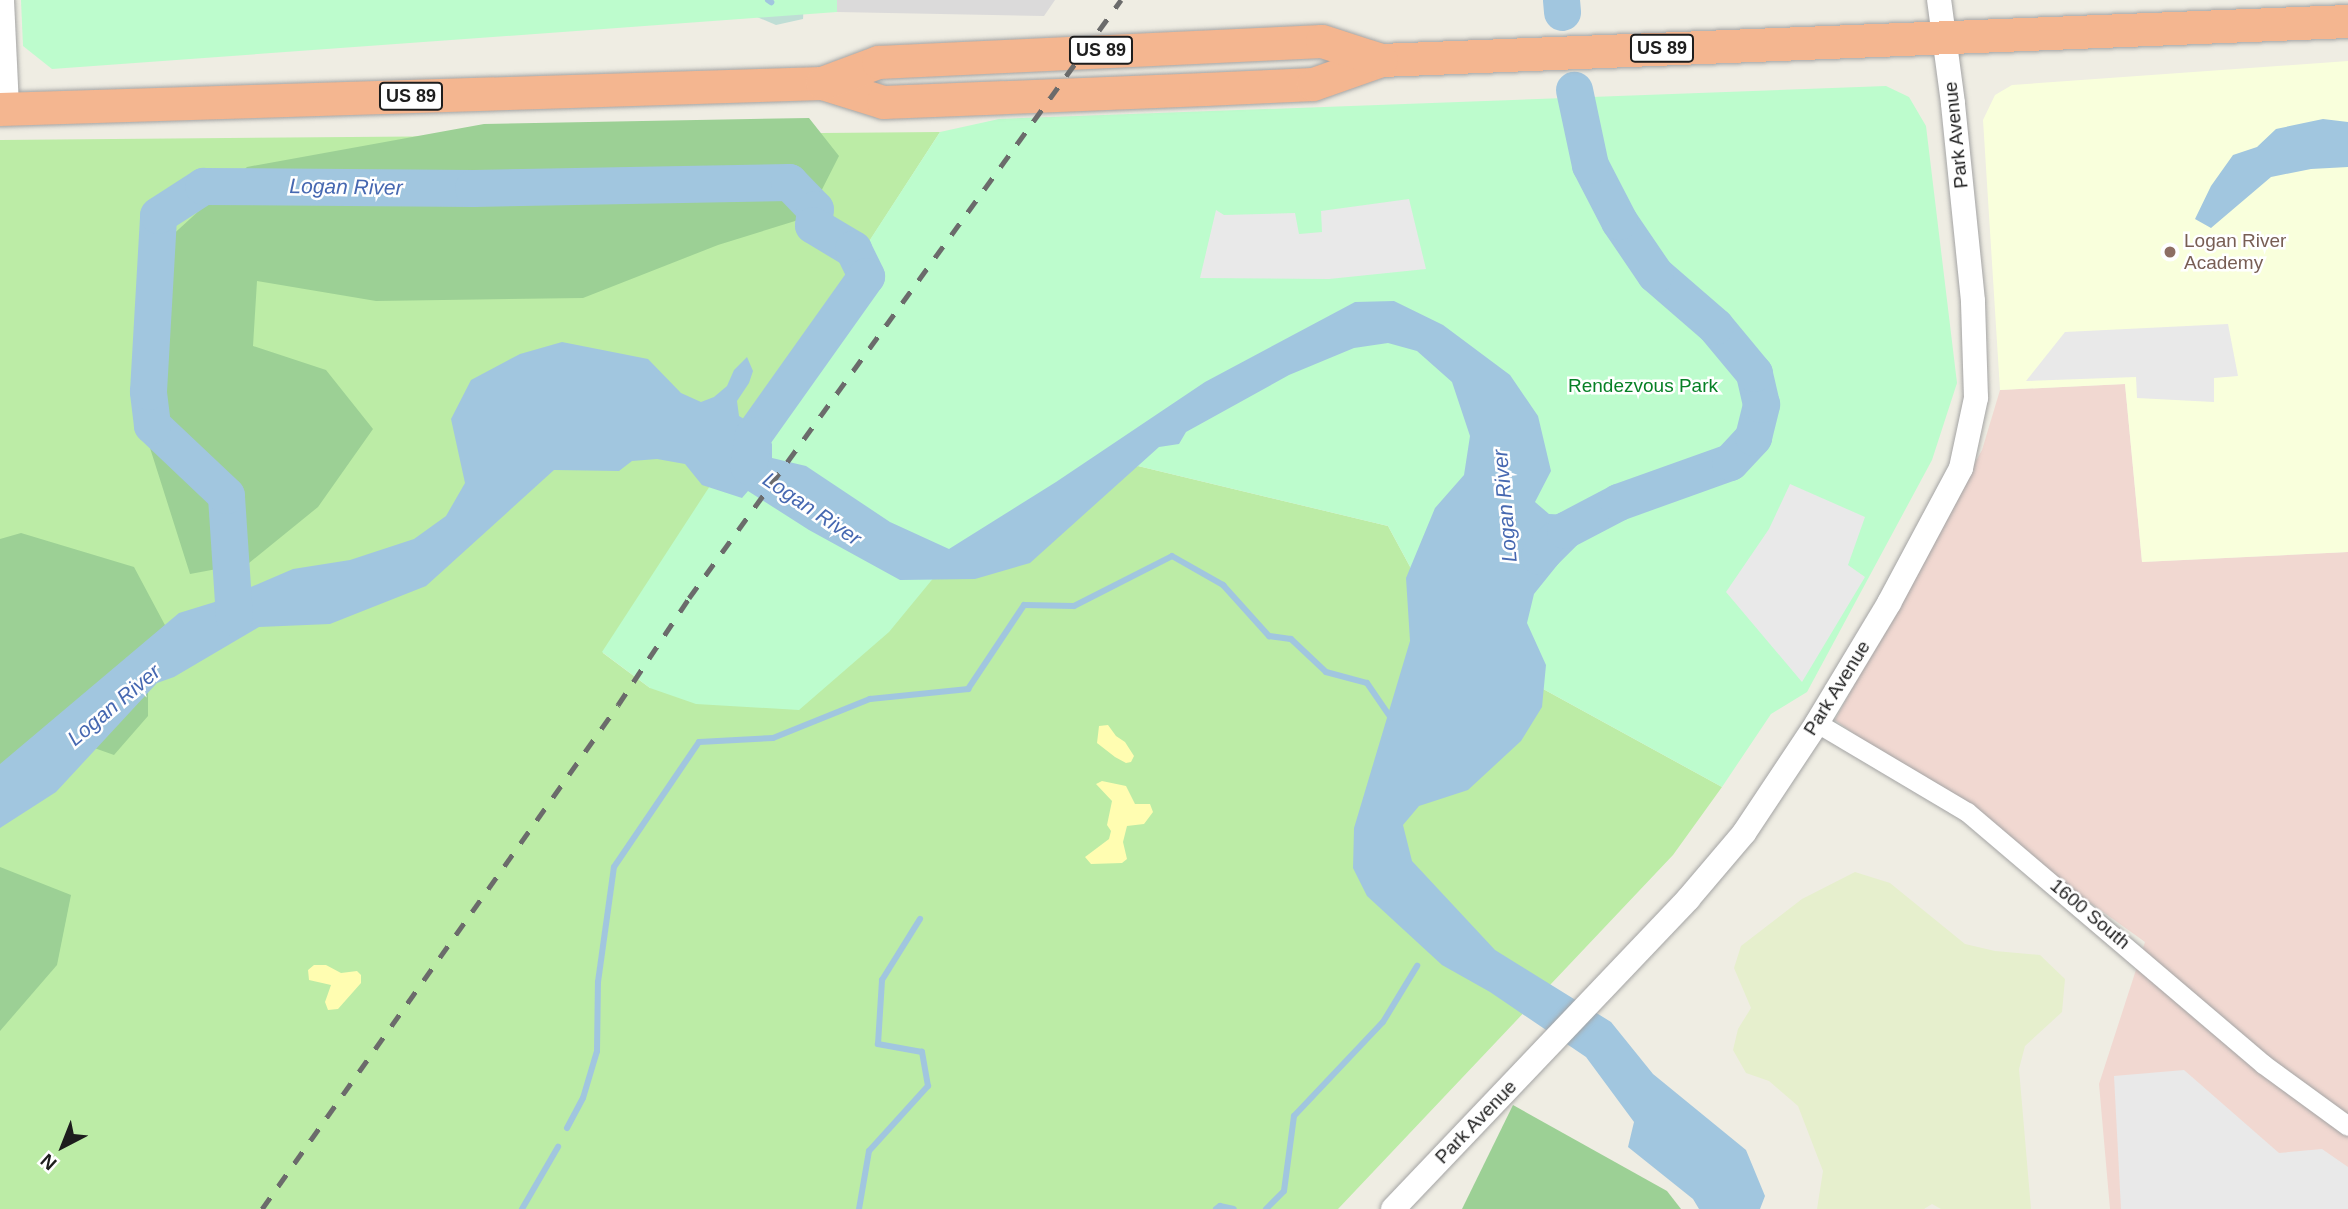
<!DOCTYPE html>
<html>
<head>
<meta charset="utf-8">
<style>
  body { margin:0 }
  #map { position:relative; width:2348px; height:1209px; overflow:hidden; background:#efede3; font-family:Helvetica,sans-serif }
  div>[style] { position:absolute }
  .residential>* { inset:0; background:#dbdada }
  .commercial>* { inset:0; background:#f1d8d1 }
  .education>* { inset:0; background:#f9ffdc }
  .farmland>* { inset:0; background:#e6efcd }
  .grass>* { inset:0; background:#bceca6 }
  .forest>* { inset:0; background:#9cd095 }
  .wetland>* { inset:0; background:#bfded5 }
  .sand>* { inset:0; background:#fffdb1 }
  .park>* { inset:0; background:#bdfccd }
  .parking>* { inset:0; background:#e9e9e9 }
  .water>* { inset:0; background:#a1c6df }
  .stream>* { height:6px; margin:-3px; padding:0 3px; transform-origin:3px; border-radius:3px; background:#a1c6df }
  .river>* { height:37px; margin:-18.5px; padding:0 18.5px; transform-origin:18.5px; border-radius:18.5px; background:#a1c6df }
  .roads { filter:drop-shadow(0 0 2px #a4a4a4) drop-shadow(0 0 2px #a4a4a4) }
  .minor>* { height:19px; margin:-9.5px; padding:0 9.5px; transform-origin:9.5px; border-radius:9.5px; background:#fff }
  .tertiary>* { height:24px; margin:-12px; padding:0 12px; transform-origin:12px; border-radius:12px; background:#fff }
  .trunk>* { height:33px; margin:-16.5px; padding:0 16.5px; transform-origin:16.5px; border-radius:16.5px; background:#f4b690 }
  .rail>* { height:5px; margin-top:-2.5px; transform-origin:0; background:repeating-linear-gradient(90deg,#6b6b6b 0 14px,transparent 0 28px) }
  .dots>* { width:19px; height:19px; translate:-50% -50%; box-sizing:border-box; border:4px solid #fff; border-radius:50% }
  span { translate:-50% -50%; white-space:nowrap; text-align:center; line-height:1.15; -webkit-text-stroke:5px #fff; paint-order:stroke }
  .shield-label span { padding:2px 5px; background:#fff; border:2px solid; border-radius:5px; -webkit-text-stroke-width:0 }
  .shield-label { font-size:18px; color:#1d1d1d; font-weight:700 }
  .street-label { font-size:19px; color:#1d1d1d }
  .education-label { font-size:19px; color:#785e54 }
  .left { translate:0 -50%; text-align:left }
  .park-label { font-size:19px; color:#078026 }
  .water-label { font-size:21px; color:#4668b1; font-style:italic }
  .north { position:absolute; left:28px; top:1111px; width:70px; height:70px; -webkit-text-stroke:5px #fff; paint-order:stroke; rotate:222deg; font-size:19px; font-weight:700; line-height:28px; text-align:center; color:#1d1d1d }
  .north::after { content:''; display:block; margin:auto; width:24px; height:32px; background:#1d1d1d; clip-path:polygon(50% 0,100% 100%,50% 72%,0 100%) }
</style>
</head>
<body>
<div id="map">
  <div class="residential">
    <div style="clip-path:polygon(837px 0,1055px 0,1044px 16px,837px 12px)"></div>
  </div>
  <div class="commercial">
    <div style="clip-path:polygon(2125px 384px,2142px 562px,2348px 552px,2348px 1209px,2110px 1209px,2099px 1084px,2145px 942px,1835px 720px,1982px 450px,2000px 390px)"></div>
  </div>
  <div class="education">
    <div style="clip-path:polygon(2348px 61px,2348px 552px,2142px 562px,2125px 384px,2000px 390px,1983px 120px,1995px 95px,2012px 85px)"></div>
  </div>
  <div class="farmland">
    <div style="clip-path:polygon(1855px 872px,1890px 883px,1965px 944px,1995px 951px,2040px 955px,2065px 979px,2062px 1012px,2025px 1046px,2019px 1069px,2031px 1209px,1941px 1209px,1932px 1204px,1924px 1209px,1817px 1209px,1823px 1171px,1798px 1106px,1769px 1081px,1746px 1073px,1733px 1050px,1738px 1029px,1751px 1008px,1734px 968px,1741px 946px,1802px 899px)"></div>
  </div>
  <div class="grass">
    <div style="clip-path:polygon(940px 132px,603px 653px,650px 688px,954px 553px,1027px 508px,1138px 466px,1388px 526px,1448px 637px,1722px 787px,1673px 855px,1338px 1209px,0 1209px,0 140px)"></div>
  </div>
  <div class="forest">
    <div style="clip-path:polygon(809px 118px,839px 156px,808px 217px,718px 245px,583px 298px,376px 301px,257px 281px,253px 346px,326px 370px,373px 429px,318px 507px,249px 563px,190px 574px,137px 407px,145px 260px,247px 167px,484px 124px)"></div>
    <div style="clip-path:polygon(21px 533px,134px 567px,166px 627px,148px 659px,148px 716px,114px 755px,55px 734px,0 776px,0 539px)"></div>
    <div style="clip-path:polygon(0 867px,71px 895px,57px 965px,0 1031px)"></div>
    <div style="clip-path:polygon(1513px 1105px,1667px 1191px,1681px 1209px,1462px 1209px)"></div>
  </div>
  <div class="wetland">
    <div style="clip-path:polygon(717px 0,804px 0,803px 19px,776px 25px)"></div>
  </div>
  <div class="sand">
    <div style="clip-path:polygon(1108px 725px,1116px 736px,1125px 742px,1134px 756px,1131px 762px,1126px 763px,1115px 757px,1097px 743px,1099px 726px)"></div>
    <div style="clip-path:polygon(1102px 781px,1126px 786px,1135px 804px,1150px 804px,1153px 812px,1144px 824px,1127px 826px,1123px 842px,1127px 859px,1122px 863px,1091px 864px,1085px 857px,1109px 839px,1111px 831px,1107px 825px,1112px 801px,1096px 784px)"></div>
    <div style="clip-path:polygon(314px 965px,326px 965px,341px 973px,357px 971px,361px 975px,361px 983px,338px 1009px,328px 1010px,325px 1002px,331px 985px,309px 980px,308px 970px)"></div>
  </div>
  <div class="park">
    <div style="clip-path:polygon(21px 0,837px 0,837px 12px,52px 69px,23px 46px)"></div>
    <div style="clip-path:polygon(1886px 86px,1909px 97px,1926px 126px,1957px 383px,1932px 460px,1807px 692px,1771px 714px,1722px 787px,1448px 637px,1388px 526px,1138px 466px,1027px 508px,954px 553px,889px 632px,799px 710px,696px 704px,650px 688px,602px 652px,940px 132px,999px 119px)"></div>
  </div>
  <div class="parking">
    <div style="clip-path:polygon(1409px 199px,1426px 269px,1329px 279px,1200px 278px,1216px 210px,1224px 215px,1295px 213px,1299px 234px,1322px 232px,1321px 211px)"></div>
    <div style="clip-path:polygon(2228px 324px,2238px 376px,2214px 378px,2214px 402px,2137px 398px,2136px 377px,2026px 381px,2065px 332px)"></div>
    <div style="clip-path:polygon(1790px 484px,1865px 517px,1848px 565px,1865px 577px,1802px 682px,1726px 592px,1769px 529px)"></div>
    <div style="clip-path:polygon(2184px 1070px,2279px 1153px,2322px 1149px,2348px 1167px,2348px 1209px,2121px 1209px,2114px 1076px)"></div>
  </div>
  <div class="water">
    <div style="clip-path:polygon(2323px 119px,2348px 122px,2348px 167px,2311px 169px,2271px 177px,2211px 228px,2195px 219px,2211px 186px,2233px 155px,2257px 147px,2276px 129px)"></div>
    <div style="clip-path:polygon(1394px 301px,1443px 325px,1510px 375px,1538px 416px,1551px 471px,1535px 502px,1549px 514px,1570px 515px,1579px 538px,1534px 594px,1527px 623px,1546px 665px,1542px 707px,1521px 741px,1468px 790px,1419px 806px,1403px 825px,1412px 861px,1495px 950px,1611px 1022px,1653px 1074px,1746px 1150px,1765px 1196px,1760px 1209px,1699px 1209px,1693px 1199px,1628px 1147px,1634px 1122px,1586px 1057px,1490px 992px,1442px 965px,1367px 896px,1353px 868px,1354px 828px,1410px 641px,1406px 578px,1435px 508px,1464px 475px,1470px 436px,1452px 382px,1417px 351px,1388px 343px,1354px 348px,1289px 375px,1186px 432px,1179px 444px,1159px 447px,1030px 563px,975px 579px,900px 580px,809px 530px,748px 491px,742px 498px,702px 485px,685px 464px,657px 459px,632px 461px,619px 471px,554px 470px,426px 586px,330px 624px,259px 627px,174px 677px,157px 683px,56px 792px,0 828px,0 764px,179px 613px,218px 601px,293px 569px,350px 560px,414px 539px,446px 516px,465px 483px,451px 419px,471px 380px,520px 354px,562px 342px,648px 359px,681px 393px,701px 402px,714px 397px,727px 386px,734px 370px,747px 357px,753px 371px,749px 383px,737px 401px,739px 416px,766px 432px,772px 444px,772px 458px,806px 466px,890px 522px,949px 549px,1056px 482px,1205px 382px,1355px 302px)"></div>
  </div>
  <div class="stream">
    <div style="left:768px;top:0;width:4px;rotate:34deg"></div>
    <div style="left:567px;top:1128px;width:34px;rotate:-62deg"></div>
    <div style="left:583px;top:1098px;width:49px;rotate:-73.4deg"></div>
    <div style="left:597px;top:1051px;width:69px;rotate:-89.2deg"></div>
    <div style="left:598px;top:982px;width:116px;rotate:-82.1deg"></div>
    <div style="left:614px;top:867px;width:151px;rotate:-55.8deg"></div>
    <div style="left:699px;top:742px;width:74px;rotate:-3.1deg"></div>
    <div style="left:773px;top:738px;width:105px;rotate:-21.9deg"></div>
    <div style="left:870px;top:699px;width:99px;rotate:-5.8deg"></div>
    <div style="left:968px;top:689px;width:101px;rotate:-56.3deg"></div>
    <div style="left:1024px;top:605px;width:50px;rotate:1.1deg"></div>
    <div style="left:1074px;top:606px;width:110px;rotate:-27deg"></div>
    <div style="left:1172px;top:556px;width:59px;rotate:29.6deg"></div>
    <div style="left:1223px;top:585px;width:69px;rotate:48deg"></div>
    <div style="left:1269px;top:636px;width:22px;rotate:8deg"></div>
    <div style="left:1291px;top:639px;width:48px;rotate:43.3deg"></div>
    <div style="left:1326px;top:672px;width:42px;rotate:15deg"></div>
    <div style="left:1367px;top:683px;width:42px;rotate:55.6deg"></div>
    <div style="left:522px;top:1209px;width:72px;rotate:-59.9deg"></div>
    <div style="left:859px;top:1209px;width:59px;rotate:-80.2deg"></div>
    <div style="left:869px;top:1151px;width:88px;rotate:-47.8deg"></div>
    <div style="left:928px;top:1086px;width:35px;rotate:-100deg"></div>
    <div style="left:922px;top:1052px;width:45px;rotate:-169.7deg"></div>
    <div style="left:878px;top:1044px;width:64px;rotate:-86.4deg"></div>
    <div style="left:882px;top:980px;width:72px;rotate:-58.1deg"></div>
    <div style="left:1216px;top:1209px;width:5px;rotate:-37deg"></div>
    <div style="left:1220px;top:1206px;width:14px;rotate:12deg"></div>
    <div style="left:1266px;top:1209px;width:25px;rotate:-45deg"></div>
    <div style="left:1284px;top:1191px;width:76px;rotate:-82.4deg"></div>
    <div style="left:1294px;top:1116px;width:129px;rotate:-46.6deg"></div>
    <div style="left:1383px;top:1022px;width:66px;rotate:-58.7deg"></div>
  </div>
  <div class="river">
    <div style="left:1561px;top:0;width:12px;rotate:85deg"></div>
    <div style="left:1539px;top:556px;width:37px;rotate:-45deg"></div>
    <div style="left:1565px;top:530px;width:60px;rotate:-27.8deg"></div>
    <div style="left:1618px;top:502px;width:119px;rotate:-19.7deg"></div>
    <div style="left:1730px;top:462px;width:34px;rotate:-47deg"></div>
    <div style="left:1753px;top:437px;width:34px;rotate:-76deg"></div>
    <div style="left:1761px;top:404px;width:32px;rotate:-103deg"></div>
    <div style="left:1754px;top:373px;width:61px;rotate:-129.7deg"></div>
    <div style="left:1715px;top:326px;width:79px;rotate:-139.1deg"></div>
    <div style="left:1655px;top:274px;width:64px;rotate:-124.2deg"></div>
    <div style="left:1619px;top:221px;width:63px;rotate:-117.4deg"></div>
    <div style="left:1590px;top:165px;width:77px;rotate:-102deg"></div>
    <div style="left:234px;top:617px;width:122px;rotate:-93.8deg"></div>
    <div style="left:226px;top:495px;width:102px;rotate:-136.6deg"></div>
    <div style="left:152px;top:425px;width:34px;rotate:-97deg"></div>
    <div style="left:148px;top:391px;width:176px;rotate:-86.7deg"></div>
    <div style="left:158px;top:215px;width:54px;rotate:-32.8deg"></div>
    <div style="left:203px;top:186px;width:270px;rotate:0.4deg"></div>
    <div style="left:473px;top:188px;width:316px;rotate:-1.1deg"></div>
    <div style="left:789px;top:182px;width:37px;rotate:46deg"></div>
    <div style="left:815px;top:209px;width:16px;rotate:97deg"></div>
    <div style="left:813px;top:225px;width:47px;rotate:31deg"></div>
    <div style="left:853px;top:249px;width:30px;rotate:64deg"></div>
    <div style="left:866px;top:276px;width:195px;rotate:125.4deg"></div>
    <div style="left:753px;top:435px;width:31px;rotate:99deg"></div>
  </div>
  <div class="roads">
    <div class="minor">
      <div style="left:4px;top:0;width:108px;rotate:87.3deg"></div>
      <div style="left:1817px;top:723px;width:174px;rotate:30.7deg"></div>
      <div style="left:1967px;top:812px;width:389px;rotate:40.4deg"></div>
      <div style="left:2263px;top:1064px;width:105px;rotate:36.1deg"></div>
    </div>
    <div class="tertiary">
      <div style="left:1393px;top:1209px;width:428px;rotate:-46.4deg"></div>
      <div style="left:1688px;top:899px;width:87px;rotate:-49.7deg"></div>
      <div style="left:1744px;top:833px;width:132px;rotate:-56.4deg"></div>
      <div style="left:1817px;top:723px;width:140px;rotate:-59deg"></div>
      <div style="left:1889px;top:603px;width:153px;rotate:-61.9deg"></div>
      <div style="left:1961px;top:468px;width:72px;rotate:-77.9deg"></div>
      <div style="left:1976px;top:398px;width:97px;rotate:-91.8deg"></div>
      <div style="left:1973px;top:301px;width:199px;rotate:-95.8deg"></div>
      <div style="left:1953px;top:103px;width:104px;rotate:-97.7deg"></div>
    </div>
    <div class="trunk">
      <div style="left:822px;top:83px;width:64px;rotate:17.3deg"></div>
      <div style="left:883px;top:102px;width:322px;rotate:-2.3deg"></div>
      <div style="left:1205px;top:89px;width:108px;rotate:-2.7deg"></div>
      <div style="left:1313px;top:84px;width:72px;rotate:-19.4deg"></div>
      <div style="left:1381px;top:60px;width:968px;rotate:-2.31deg"></div>
      <div style="left:0;top:109px;width:822px;rotate:-1.81deg"></div>
      <div style="left:822px;top:83px;width:60px;rotate:-20.6deg"></div>
      <div style="left:878px;top:62px;width:444px;rotate:-2.7deg"></div>
      <div style="left:1322px;top:41px;width:62px;rotate:17.9deg"></div>
    </div>
  </div>
  <div class="rail">
    <div style="left:262px;top:1209px;width:617px;rotate:-54.76deg"></div>
    <div style="left:618px;top:705px;width:128px;rotate:-56.4deg"></div>
    <div style="left:689px;top:598px;width:738px;rotate:-54.16deg"></div>
  </div>
  <div class="dots">
    <div style="left:2170px;top:252px;background:#8d6e63"></div>
  </div>
  <div class="shield-label">
    <span style="left:1662px;top:48px">US 89</span>
    <span style="left:1101px;top:50px">US 89</span>
    <span style="left:411px;top:96px">US 89</span>
  </div>
  <div class="street-label">
    <span style="left:1956px;top:135px;rotate:-96deg">Park Avenue</span>
    <span style="left:1837px;top:688px;rotate:-58deg">Park Avenue</span>
    <span style="left:2090px;top:914px;rotate:40deg">1600 South</span>
    <span style="left:1476px;top:1122px;rotate:-46deg">Park Avenue</span>
  </div>
  <div class="education-label">
    <span class="left" style="left:2184px;top:252px">Logan River<br>Academy</span>
  </div>
  <div class="park-label">
    <span style="left:1643px;top:386px">Rendezvous Park</span>
  </div>
  <div class="water-label">
    <span style="left:346px;top:187px;rotate:1deg">Logan River</span>
    <span style="left:1505px;top:506px;rotate:-95deg">Logan River</span>
    <span style="left:812px;top:509px;rotate:34deg">Logan River</span>
    <span style="left:114px;top:705px;rotate:-40deg">Logan River</span>
  </div>
  <div class="north">N</div>
</div>
</body>
</html>
